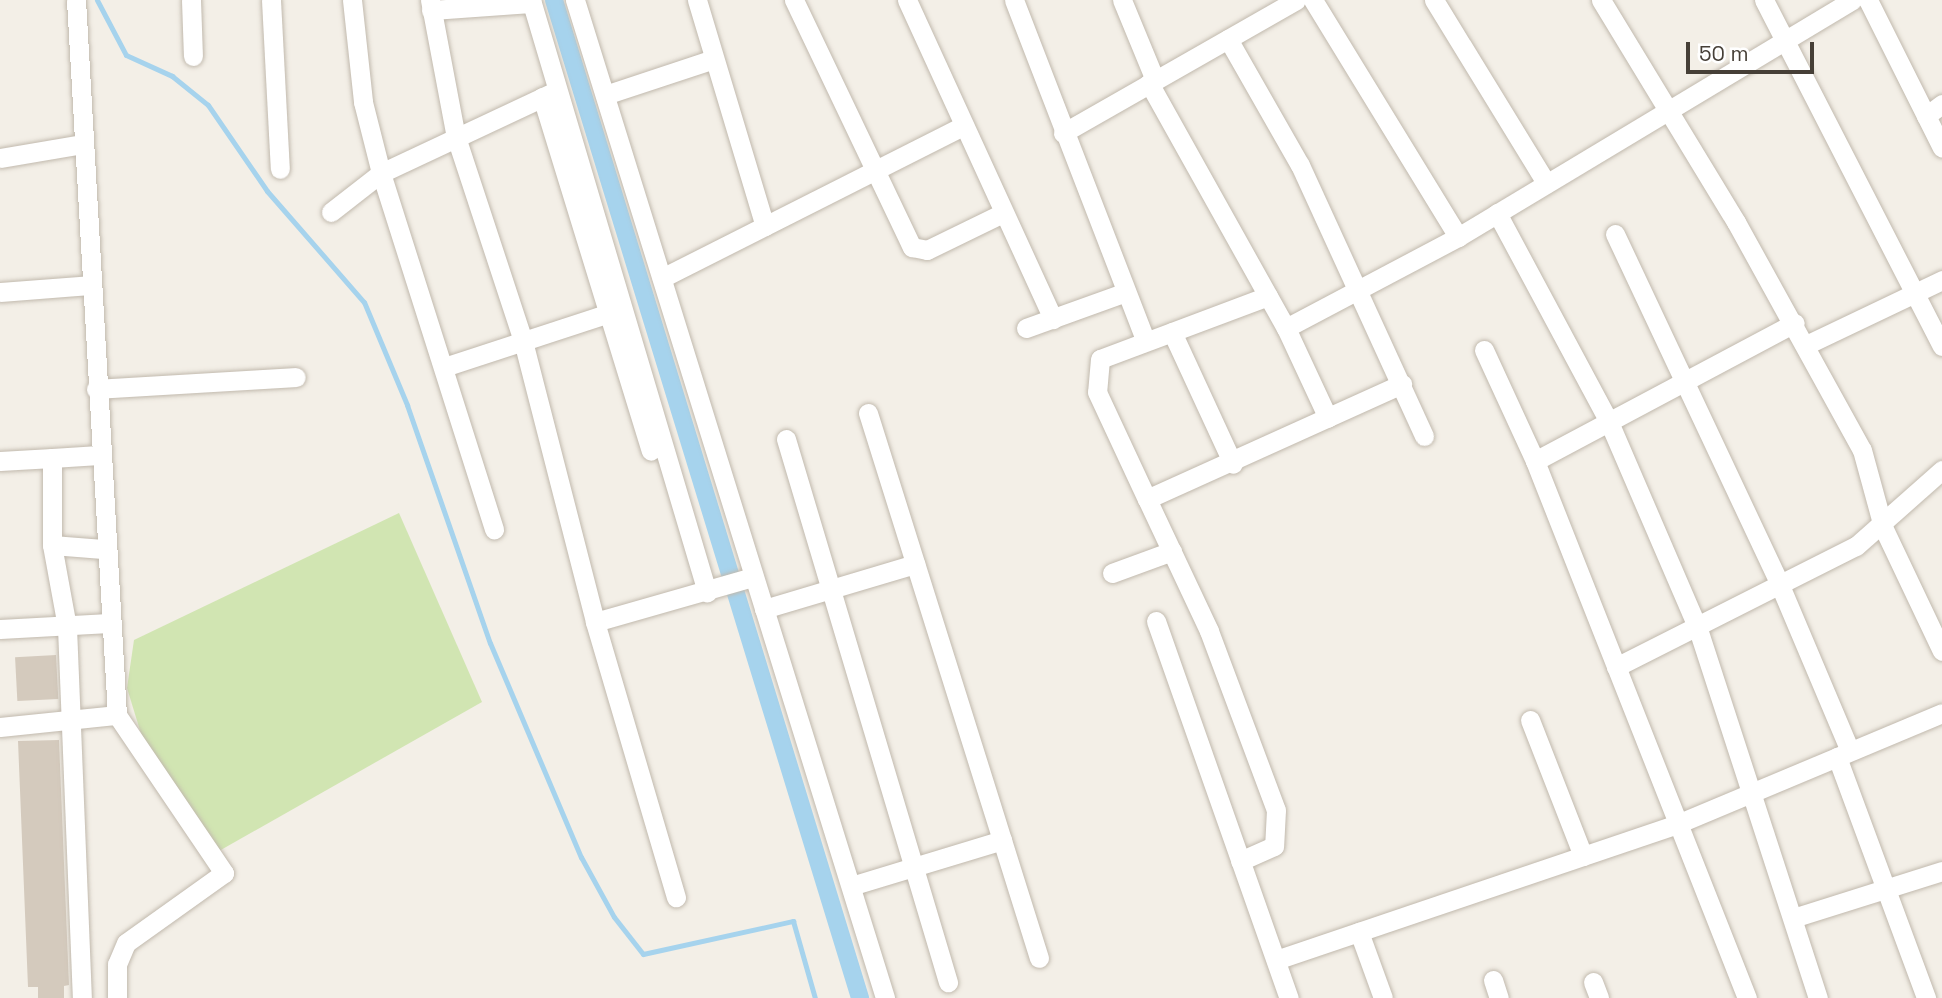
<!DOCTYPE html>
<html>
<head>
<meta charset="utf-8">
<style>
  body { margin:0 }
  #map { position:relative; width:1942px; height:998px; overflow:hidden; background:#f3efe7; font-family:"Space Grotesk",sans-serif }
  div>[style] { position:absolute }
  .green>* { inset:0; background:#d1e5b2 }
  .stream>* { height:5px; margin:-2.5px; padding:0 2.5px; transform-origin:2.5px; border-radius:2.5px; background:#a6d3ed }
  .canal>* { height:18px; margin:-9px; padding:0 9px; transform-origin:9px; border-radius:9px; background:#a6d3ed }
  .building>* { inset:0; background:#d4cabd; transform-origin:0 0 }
  .roads { filter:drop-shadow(0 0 2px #c1b9ad) drop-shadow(0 0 2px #c1b9ad) }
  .street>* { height:19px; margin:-9.5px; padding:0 9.5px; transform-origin:9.5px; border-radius:9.5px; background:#fff }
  span { translate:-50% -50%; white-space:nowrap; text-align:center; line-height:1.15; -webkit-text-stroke:6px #fff; paint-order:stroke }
  .scale { position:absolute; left:1686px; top:42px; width:128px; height:32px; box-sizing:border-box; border:4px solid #463f37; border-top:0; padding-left:9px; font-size:21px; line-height:24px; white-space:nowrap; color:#463f37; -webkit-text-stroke:5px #fff; paint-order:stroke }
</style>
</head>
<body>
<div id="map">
  <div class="green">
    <div style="clip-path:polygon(399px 513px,482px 702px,219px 851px,142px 737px,127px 688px,134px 640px)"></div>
  </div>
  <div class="stream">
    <div style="left:97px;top:0;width:62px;rotate:62.2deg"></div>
    <div style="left:126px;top:55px;width:51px;rotate:24.5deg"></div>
    <div style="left:172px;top:76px;width:46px;rotate:38.9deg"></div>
    <div style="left:208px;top:105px;width:104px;rotate:55.5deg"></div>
    <div style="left:267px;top:191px;width:147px;rotate:48.9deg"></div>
    <div style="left:364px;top:302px;width:112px;rotate:67.3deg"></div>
    <div style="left:407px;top:405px;width:252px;rotate:70.8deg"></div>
    <div style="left:490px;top:643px;width:233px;rotate:67deg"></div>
    <div style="left:581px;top:857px;width:68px;rotate:61.2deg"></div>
    <div style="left:614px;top:917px;width:47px;rotate:51.9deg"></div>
    <div style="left:643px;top:954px;width:154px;rotate:-12.4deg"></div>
    <div style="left:793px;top:921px;width:80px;rotate:74.1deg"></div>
  </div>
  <div class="canal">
    <div style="left:554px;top:0;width:1044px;rotate:72.95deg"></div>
  </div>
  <div class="building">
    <div style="left:56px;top:655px;width:44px;height:41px;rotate:87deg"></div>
    <div style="clip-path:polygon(59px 740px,69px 985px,64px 986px,64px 998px,38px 998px,38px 987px,28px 987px,18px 741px)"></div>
  </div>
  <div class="roads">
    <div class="street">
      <div style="left:76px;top:0;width:716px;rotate:86.72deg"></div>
      <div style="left:117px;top:715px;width:191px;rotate:55.9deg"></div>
      <div style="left:224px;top:873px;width:120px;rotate:144.5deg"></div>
      <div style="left:126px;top:943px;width:23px;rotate:113deg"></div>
      <div style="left:117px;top:964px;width:34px;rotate:90deg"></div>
      <div style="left:191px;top:0;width:56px;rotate:88deg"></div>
      <div style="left:271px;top:0;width:169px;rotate:87deg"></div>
      <div style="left:352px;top:0;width:103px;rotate:83.8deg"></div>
      <div style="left:363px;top:102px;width:73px;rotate:75.8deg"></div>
      <div style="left:381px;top:173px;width:374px;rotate:72.4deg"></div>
      <div style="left:430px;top:0;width:139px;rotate:79.3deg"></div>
      <div style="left:456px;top:137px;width:215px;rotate:71.8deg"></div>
      <div style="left:523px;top:341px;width:290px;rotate:75.6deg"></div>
      <div style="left:595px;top:622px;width:287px;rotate:73.6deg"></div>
      <div style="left:531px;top:0;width:618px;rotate:73.44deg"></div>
      <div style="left:575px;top:0;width:1045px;rotate:72.74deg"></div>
      <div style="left:697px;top:0;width:236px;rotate:73.3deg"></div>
      <div style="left:794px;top:0;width:274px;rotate:64.5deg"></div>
      <div style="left:912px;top:247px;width:15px;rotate:11deg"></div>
      <div style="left:927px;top:250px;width:85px;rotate:-26deg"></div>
      <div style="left:907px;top:0;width:351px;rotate:65.4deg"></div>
      <div style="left:1014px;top:0;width:363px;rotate:68.9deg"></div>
      <div style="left:1122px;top:0;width:87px;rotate:67.6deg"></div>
      <div style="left:1313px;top:0;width:278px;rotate:58.5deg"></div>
      <div style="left:1434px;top:0;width:215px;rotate:58.5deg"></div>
      <div style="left:1601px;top:0;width:260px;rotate:58.7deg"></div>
      <div style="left:1736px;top:222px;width:260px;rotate:61.1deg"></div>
      <div style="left:1862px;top:450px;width:80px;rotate:74.7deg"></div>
      <div style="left:1883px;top:527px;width:137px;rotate:64.6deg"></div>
      <div style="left:1764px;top:0;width:389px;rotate:62.8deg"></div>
      <div style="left:1868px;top:0;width:165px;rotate:63.4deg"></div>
      <div style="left:431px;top:10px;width:101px;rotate:-4deg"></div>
      <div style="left:1228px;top:39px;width:145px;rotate:60.3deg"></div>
      <div style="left:1300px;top:165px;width:298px;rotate:65.4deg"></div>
      <div style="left:1149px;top:83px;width:281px;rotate:60.8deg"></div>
      <div style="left:1286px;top:328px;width:195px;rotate:-27.9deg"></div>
      <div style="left:1458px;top:237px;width:460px;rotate:-31deg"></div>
      <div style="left:605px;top:95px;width:115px;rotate:-18.3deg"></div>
      <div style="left:542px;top:97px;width:370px;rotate:72.9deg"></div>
      <div style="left:1926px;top:116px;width:20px;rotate:-37deg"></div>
      <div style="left:1063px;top:133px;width:268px;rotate:-29.7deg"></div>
      <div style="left:0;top:158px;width:84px;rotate:-9.6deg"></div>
      <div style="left:331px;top:212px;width:63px;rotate:-38deg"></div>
      <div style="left:381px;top:173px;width:191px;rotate:-25.1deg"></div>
      <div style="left:1497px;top:213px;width:237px;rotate:61.8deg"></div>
      <div style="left:1609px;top:422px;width:222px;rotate:66.7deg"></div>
      <div style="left:1697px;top:626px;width:391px;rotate:72deg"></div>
      <div style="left:1615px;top:234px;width:386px;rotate:64.8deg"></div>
      <div style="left:1779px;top:583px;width:182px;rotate:67.1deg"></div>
      <div style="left:662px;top:278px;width:337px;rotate:-26.8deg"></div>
      <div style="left:0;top:292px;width:90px;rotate:-4.4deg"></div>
      <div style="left:1268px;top:296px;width:179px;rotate:159.4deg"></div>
      <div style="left:1100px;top:359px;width:33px;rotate:95deg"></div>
      <div style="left:1097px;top:392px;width:118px;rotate:65deg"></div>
      <div style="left:1147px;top:499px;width:280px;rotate:-24.3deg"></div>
      <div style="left:1026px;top:328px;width:106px;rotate:-19.8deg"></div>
      <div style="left:1286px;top:328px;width:99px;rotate:65deg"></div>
      <div style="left:1172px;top:332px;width:145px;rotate:65.2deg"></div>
      <div style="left:1806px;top:345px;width:151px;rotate:-25.5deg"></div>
      <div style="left:1484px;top:350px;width:122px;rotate:65.3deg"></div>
      <div style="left:1535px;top:461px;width:294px;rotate:-28deg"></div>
      <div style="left:444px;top:367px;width:174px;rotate:-18.1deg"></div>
      <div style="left:96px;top:389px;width:200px;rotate:-3.4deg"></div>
      <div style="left:868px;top:413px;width:571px;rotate:72.58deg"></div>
      <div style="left:786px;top:439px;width:567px;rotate:73.39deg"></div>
      <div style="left:52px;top:458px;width:47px;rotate:-3.7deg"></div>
      <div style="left:0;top:461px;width:52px;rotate:-3.3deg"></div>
      <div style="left:52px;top:458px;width:87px;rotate:90deg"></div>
      <div style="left:52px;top:545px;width:51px;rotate:4.5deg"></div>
      <div style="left:1535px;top:461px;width:577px;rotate:68.46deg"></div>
      <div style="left:1147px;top:499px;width:146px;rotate:64.8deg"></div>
      <div style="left:1209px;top:631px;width:191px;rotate:69.5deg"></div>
      <div style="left:1276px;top:810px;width:36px;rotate:93deg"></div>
      <div style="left:1274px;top:846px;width:37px;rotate:156deg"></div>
      <div style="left:52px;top:545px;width:83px;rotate:79.6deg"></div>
      <div style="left:67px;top:627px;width:371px;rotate:87.7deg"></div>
      <div style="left:1112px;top:573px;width:64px;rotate:-20.1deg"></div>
      <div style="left:764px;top:609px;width:158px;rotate:-16.6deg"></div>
      <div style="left:1156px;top:621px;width:400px;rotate:70.6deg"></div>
      <div style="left:595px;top:622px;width:164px;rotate:-15.9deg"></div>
      <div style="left:0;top:629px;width:109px;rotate:-3.2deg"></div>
      <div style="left:1616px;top:667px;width:269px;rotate:-26.8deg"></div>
      <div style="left:1856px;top:546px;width:115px;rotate:-41.5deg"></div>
      <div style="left:1530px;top:720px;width:146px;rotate:68.7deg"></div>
      <div style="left:0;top:727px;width:118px;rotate:-5.9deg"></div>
      <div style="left:1837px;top:757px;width:257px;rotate:69.7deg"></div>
      <div style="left:851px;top:886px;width:158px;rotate:-16.9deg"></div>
      <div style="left:1793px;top:918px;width:156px;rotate:-17.5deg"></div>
      <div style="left:1359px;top:932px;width:70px;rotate:70deg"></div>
      <div style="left:1276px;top:960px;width:423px;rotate:-18.7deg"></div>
      <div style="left:1677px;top:824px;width:287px;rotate:-22.7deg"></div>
      <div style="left:1493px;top:980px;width:19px;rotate:72deg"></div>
      <div style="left:1593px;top:982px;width:17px;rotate:69deg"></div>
    </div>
  </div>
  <div class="scale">50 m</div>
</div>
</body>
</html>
